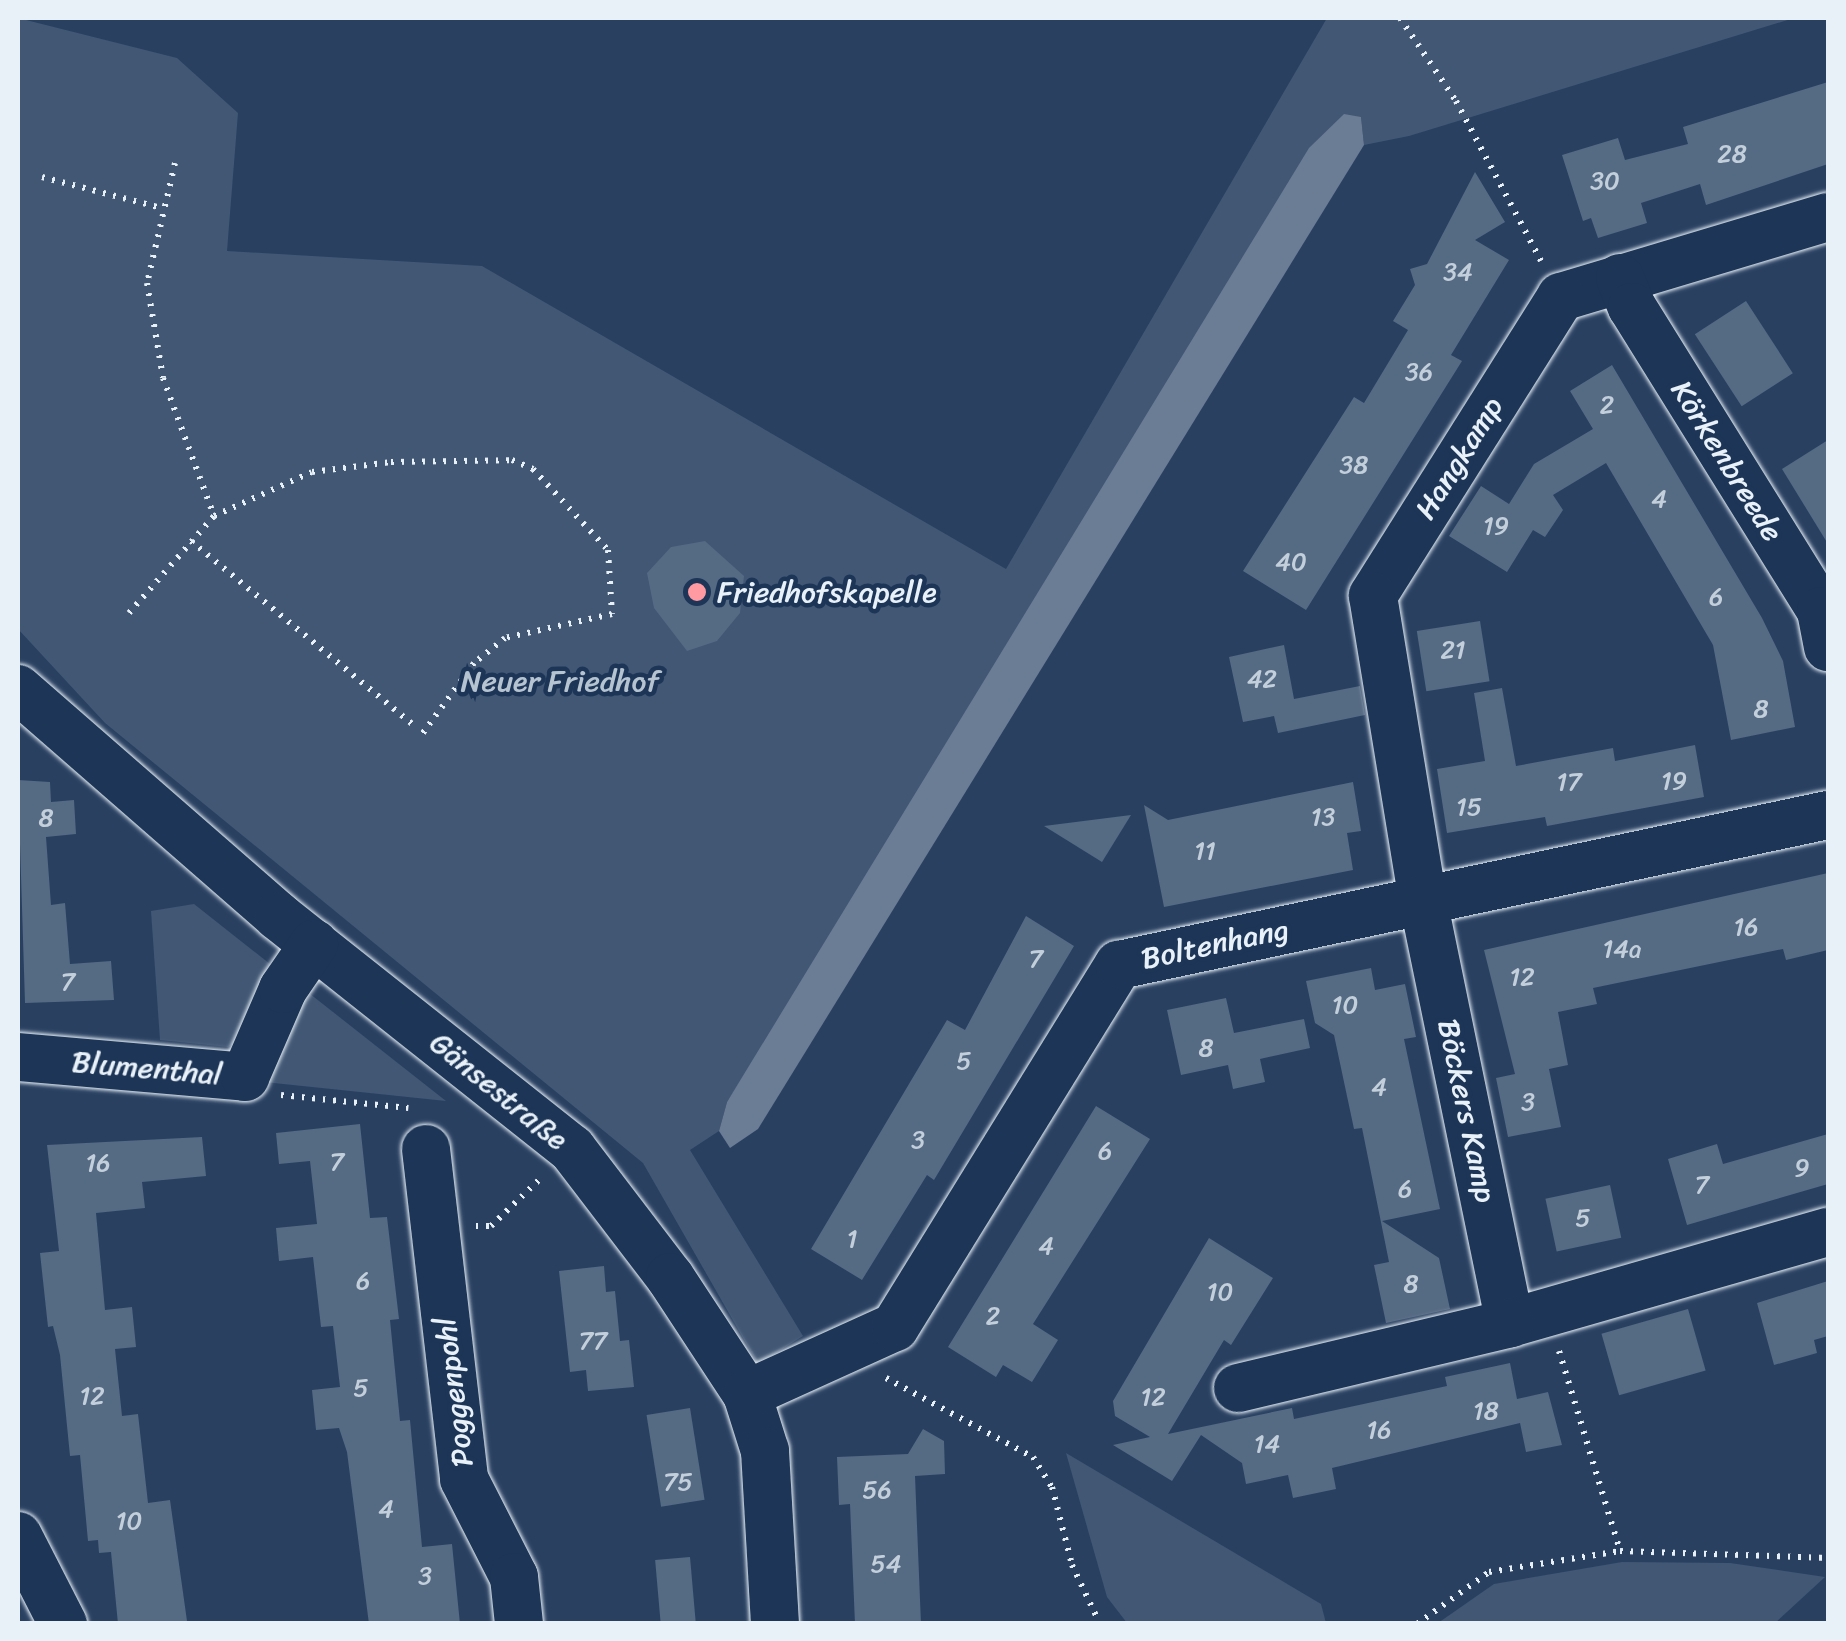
<!DOCTYPE html>
<html>
<head>
<meta charset="utf-8">
<style>
  body { margin:0 }
  #map { position:relative; width:1846px; height:1641px; overflow:hidden; background:#294061; font-family:Sriracha,sans-serif }
  div>[style] { position:absolute }
  .green>* { inset:0; background:#415774 }
  .water>* { inset:0; background:#6b7c95 }
  .building>* { inset:0; background:#556a83; transform-origin:0 0 }
  .path>* { height:6px; margin-top:-3px; transform-origin:0; background:repeating-linear-gradient(90deg,#e8f1f8 0 2.5px,transparent 0 10.5px) }
  .roads { filter:drop-shadow(0 0 2px #e8f1f8) drop-shadow(0 0 2px #e8f1f8) }
  .minor>* { height:48px; margin:-24px; padding:0 24px; transform-origin:24px; border-radius:24px; background:#1d3557 }
  .dots>* { width:28px; height:28px; translate:-50% -50%; box-sizing:border-box; border:5px solid #1d3557; border-radius:50% }
  span { translate:-50% -50%; white-space:nowrap; text-align:center; line-height:1.15; -webkit-text-stroke:9px #1d3557; paint-order:stroke }
  .number-label { font-size:25px; color:#c3cfdb }
  .number-label span { -webkit-text-stroke-width:0 }
  .street-label { font-size:30px; color:#e8f1f8 }
  .poi-label { font-size:30px; color:#e8f1f8 }
  .left { translate:0 -50%; text-align:left }
  .park-label { font-size:30px; color:#b6c3d0 }
  .frame { position:absolute; inset:0; border:20px solid #e8f1f8; pointer-events:none }
</style>
</head>
<body>
<div id="map">
  <div class="green">
    <div style="clip-path:polygon(18px 18px,177px 58px,238px 113px,227px 251px,482px 266px,1006px 569px,1327px 18px,1794px 18px,1409px 136px,1364px 145px,1361px 117px,727px 1102px,719px 1131px,690px 1150px,803px 1336px,758px 1364px,643px 1163px,105px 723px,18px 629px)"></div>
    <div style="clip-path:polygon(194px 904px,270px 964px,244px 1038px,228px 1047px,160px 1040px,151px 911px)"></div>
    <div style="clip-path:polygon(300px 986px,446px 1101px,264px 1082px)"></div>
    <div style="clip-path:polygon(1066px 1453px,1321px 1604px,1326px 1623px,1127px 1623px,1107px 1597px)"></div>
    <div style="clip-path:polygon(1622px 1562px,1730px 1563px,1825px 1577px,1775px 1623px,1438px 1623px,1494px 1584px)"></div>
  </div>
  <div class="water">
    <div style="clip-path:polygon(1344px 114px,1361px 117px,1364px 145px,758px 1129px,730px 1148px,719px 1131px,727px 1102px,1309px 148px)"></div>
  </div>
  <div class="building">
    <div style="clip-path:polygon(1828px 82px,1828px 164px,1706px 205px,1700px 184px,1641px 203px,1647px 223px,1598px 238px,1591px 218px,1583px 221px,1562px 155px,1618px 138px,1625px 160px,1688px 144px,1683px 127px)"></div>
    <div style="clip-path:polygon(1475px 172px,1505px 222px,1475px 240px,1509px 260px,1451px 355px,1462px 361px,1306px 610px,1243px 571px,1354px 397px,1364px 403px,1408px 330px,1393px 321px,1415px 285px,1410px 269px,1427px 264px)"></div>
    <div style="left:1746px;top:301px;width:86px;height:61px;rotate:57deg"></div>
    <div style="clip-path:polygon(1612px 365px,1762px 618px,1783px 661px,1795px 727px,1731px 740px,1713px 645px,1606px 463px,1553px 495px,1563px 510px,1545px 537px,1533px 530px,1507px 572px,1449px 536px,1481px 486px,1509px 504px,1534px 464px,1593px 429px,1570px 391px)"></div>
    <div style="clip-path:polygon(1828px 440px,1828px 544px,1782px 469px)"></div>
    <div style="clip-path:polygon(705px 541px,744px 576px,740px 613px,717px 641px,687px 651px,654px 608px,647px 573px,671px 547px)"></div>
    <div style="left:1480px;top:621px;width:61px;height:64px;rotate:81deg"></div>
    <div style="clip-path:polygon(1284px 645px,1294px 699px,1360px 686px,1365px 715px,1278px 733px,1274px 716px,1243px 722px,1229px 657px)"></div>
    <div style="clip-path:polygon(1502px 688px,1516px 766px,1613px 748px,1615px 761px,1695px 745px,1704px 797px,1547px 826px,1545px 817px,1447px 833px,1437px 769px,1485px 761px,1474px 693px)"></div>
    <div style="clip-path:polygon(18px 780px,50px 782px,51px 802px,74px 800px,76px 834px,46px 837px,51px 905px,65px 903px,70px 964px,111px 961px,114px 1000px,25px 1003px)"></div>
    <div style="clip-path:polygon(1353px 782px,1361px 831px,1347px 833px,1353px 870px,1164px 907px,1144px 805px,1168px 820px)"></div>
    <div style="clip-path:polygon(1131px 815px,1102px 862px,1044px 826px)"></div>
    <div style="clip-path:polygon(1828px 873px,1828px 950px,1786px 960px,1783px 949px,1593px 988px,1597px 1004px,1558px 1012px,1568px 1065px,1549px 1069px,1561px 1127px,1508px 1137px,1496px 1078px,1515px 1074px,1484px 950px)"></div>
    <div style="clip-path:polygon(1026px 916px,1074px 946px,934px 1180px,927px 1175px,862px 1280px,811px 1249px,947px 1020px,965px 1030px)"></div>
    <div style="clip-path:polygon(1371px 968px,1375px 990px,1405px 984px,1416px 1037px,1404px 1039px,1440px 1209px,1382px 1221px,1439px 1258px,1450px 1309px,1386px 1323px,1374px 1265px,1389px 1262px,1362px 1128px,1354px 1129px,1334px 1035px,1315px 1023px,1306px 981px)"></div>
    <div style="clip-path:polygon(1226px 998px,1234px 1033px,1304px 1019px,1310px 1048px,1260px 1059px,1265px 1082px,1233px 1089px,1228px 1065px,1181px 1075px,1167px 1010px)"></div>
    <div style="clip-path:polygon(1096px 1106px,1150px 1139px,1033px 1324px,1058px 1340px,1032px 1382px,1003px 1365px,996px 1377px,948px 1347px)"></div>
    <div style="clip-path:polygon(360px 1124px,370px 1218px,387px 1217px,399px 1319px,390px 1320px,400px 1421px,410px 1420px,422px 1547px,452px 1544px,460px 1624px,369px 1624px,347px 1452px,339px 1428px,316px 1430px,312px 1390px,340px 1387px,333px 1326px,321px 1327px,313px 1257px,279px 1261px,276px 1228px,317px 1224px,310px 1161px,279px 1164px,276px 1133px)"></div>
    <div style="clip-path:polygon(1828px 1134px,1828px 1184px,1687px 1225px,1668px 1159px,1717px 1144px,1723px 1164px)"></div>
    <div style="clip-path:polygon(202px 1137px,206px 1176px,142px 1182px,145px 1208px,96px 1213px,105px 1310px,132px 1307px,136px 1347px,115px 1349px,122px 1416px,138px 1414px,148px 1503px,170px 1500px,187px 1621px,118px 1624px,111px 1552px,99px 1553px,98px 1540px,88px 1541px,80px 1455px,70px 1456px,60px 1355px,53px 1326px,48px 1327px,40px 1253px,59px 1251px,47px 1145px)"></div>
    <div style="left:1610px;top:1185px;width:54px;height:66px;rotate:78deg"></div>
    <div style="clip-path:polygon(1209px 1238px,1273px 1278px,1231px 1345px,1224px 1340px,1168px 1434px,1292px 1408px,1294px 1419px,1447px 1386px,1445px 1377px,1510px 1363px,1517px 1399px,1548px 1392px,1562px 1445px,1526px 1452px,1520px 1423px,1332px 1468px,1336px 1489px,1293px 1498px,1288px 1475px,1246px 1484px,1242px 1463px,1201px 1435px,1172px 1481px,1113px 1445px,1150px 1437px,1115px 1416px,1113px 1401px)"></div>
    <div style="clip-path:polygon(604px 1266px,606px 1292px,615px 1291px,620px 1341px,629px 1340px,634px 1387px,588px 1391px,586px 1370px,570px 1372px,559px 1271px)"></div>
    <div style="clip-path:polygon(1828px 1281px,1828px 1336px,1814px 1340px,1817px 1353px,1774px 1365px,1757px 1303px)"></div>
    <div style="left:1688px;top:1309px;width:64px;height:90px;rotate:74deg"></div>
    <div style="left:690px;top:1408px;width:93px;height:44px;rotate:81deg"></div>
    <div style="clip-path:polygon(923px 1429px,944px 1441px,945px 1474px,915px 1476px,921px 1624px,855px 1624px,850px 1504px,839px 1505px,837px 1457px,908px 1454px)"></div>
    <div style="left:690px;top:1557px;width:67px;height:35px;rotate:85deg"></div>
  </div>
  <div class="path">
    <div style="left:1400px;top:18px;width:100px;rotate:56deg"></div>
    <div style="left:1456px;top:101px;width:181px;rotate:62deg"></div>
    <div style="left:175px;top:163px;width:123px;rotate:103.1deg"></div>
    <div style="left:147px;top:283px;width:96px;rotate:80.4deg"></div>
    <div style="left:163px;top:378px;width:147px;rotate:69.7deg"></div>
    <div style="left:42px;top:177px;width:124px;rotate:14.5deg"></div>
    <div style="left:191px;top:541px;width:292px;rotate:39.6deg"></div>
    <div style="left:129px;top:613px;width:129px;rotate:-48.8deg"></div>
    <div style="left:214px;top:516px;width:107px;rotate:-24.2deg"></div>
    <div style="left:312px;top:472px;width:80px;rotate:-7.2deg"></div>
    <div style="left:391px;top:462px;width:121px;rotate:-0.9deg"></div>
    <div style="left:512px;top:460px;width:23px;rotate:23deg"></div>
    <div style="left:533px;top:469px;width:110px;rotate:47.2deg"></div>
    <div style="left:608px;top:550px;width:64px;rotate:86.4deg"></div>
    <div style="left:612px;top:614px;width:110px;rotate:167.4deg"></div>
    <div style="left:505px;top:638px;width:40px;rotate:141deg"></div>
    <div style="left:474px;top:663px;width:87px;rotate:126.1deg"></div>
    <div style="left:281px;top:1095px;width:128px;rotate:5.8deg"></div>
    <div style="left:476px;top:1226px;width:15px"></div>
    <div style="left:491px;top:1226px;width:68px;rotate:-43.8deg"></div>
    <div style="left:1559px;top:1351px;width:209px;rotate:73deg"></div>
    <div style="left:886px;top:1378px;width:167px;rotate:28.3deg"></div>
    <div style="left:1033px;top:1457px;width:36px;rotate:58deg"></div>
    <div style="left:1052px;top:1487px;width:81px;rotate:75.6deg"></div>
    <div style="left:1072px;top:1565px;width:65px;rotate:64.6deg"></div>
    <div style="left:1417px;top:1624px;width:89px;rotate:-35.8deg"></div>
    <div style="left:1489px;top:1572px;width:133px;rotate:-9.1deg"></div>
    <div style="left:1620px;top:1551px;width:208px;rotate:1.9deg"></div>
  </div>
  <div class="roads">
    <div class="minor">
      <div style="left:1828px;top:217px;width:279px;rotate:163.3deg"></div>
      <div style="left:1561px;top:297px;width:353px;rotate:122.2deg"></div>
      <div style="left:1373px;top:596px;width:308px;rotate:80.7deg"></div>
      <div style="left:1423px;top:900px;width:432px;rotate:78.4deg"></div>
      <div style="left:1510px;top:1323px;width:331px;rotate:-16deg"></div>
      <div style="left:1620px;top:278px;width:31px;rotate:68deg"></div>
      <div style="left:1632px;top:307px;width:358px;rotate:58.1deg"></div>
      <div style="left:1821px;top:611px;width:37px;rotate:79deg"></div>
      <div style="left:18px;top:689px;width:345px;rotate:41.1deg"></div>
      <div style="left:278px;top:916px;width:375px;rotate:38.4deg"></div>
      <div style="left:572px;top:1149px;width:161px;rotate:52.6deg"></div>
      <div style="left:670px;top:1277px;width:140px;rotate:56.7deg"></div>
      <div style="left:747px;top:1394px;width:60px;rotate:72.5deg"></div>
      <div style="left:765px;top:1451px;width:173px;rotate:86.7deg"></div>
      <div style="left:18px;top:1057px;width:228px;rotate:5deg"></div>
      <div style="left:245px;top:1077px;width:96px;rotate:-66.6deg"></div>
      <div style="left:283px;top:989px;width:55px;rotate:-55.4deg"></div>
      <div style="left:426px;top:1149px;width:332px;rotate:83.4deg"></div>
      <div style="left:464px;top:1479px;width:110px;rotate:63deg"></div>
      <div style="left:514px;top:1577px;width:47px;rotate:83.9deg"></div>
      <div style="left:1238px;top:1388px;width:280px;rotate:-13.4deg"></div>
      <div style="left:747px;top:1394px;width:162px;rotate:-24.4deg"></div>
      <div style="left:895px;top:1327px;width:426px;rotate:-58.3deg"></div>
      <div style="left:1119px;top:965px;width:725px;rotate:-11.95deg"></div>
      <div style="left:18px;top:1536px;width:99px;rotate:62.9deg"></div>
    </div>
  </div>
  <div class="dots">
    <div style="left:697px;top:592px;background:#ff9aa2"></div>
  </div>
  <div class="number-label">
    <span style="left:1732px;top:154px">28</span>
    <span style="left:1605px;top:181px">30</span>
    <span style="left:1458px;top:272px">34</span>
    <span style="left:1419px;top:372px">36</span>
    <span style="left:1607px;top:405px">2</span>
    <span style="left:1354px;top:465px">38</span>
    <span style="left:1659px;top:499px">4</span>
    <span style="left:1496px;top:526px">19</span>
    <span style="left:1291px;top:562px">40</span>
    <span style="left:1716px;top:597px">6</span>
    <span style="left:1453px;top:650px">21</span>
    <span style="left:1262px;top:679px">42</span>
    <span style="left:1761px;top:709px">8</span>
    <span style="left:1674px;top:781px">19</span>
    <span style="left:1569px;top:782px">17</span>
    <span style="left:1469px;top:807px">15</span>
    <span style="left:1323px;top:817px">13</span>
    <span style="left:46px;top:818px">8</span>
    <span style="left:1205px;top:851px">11</span>
    <span style="left:1746px;top:927px">16</span>
    <span style="left:1622px;top:949px">14a</span>
    <span style="left:1036px;top:959px">7</span>
    <span style="left:1522px;top:977px">12</span>
    <span style="left:68px;top:982px">7</span>
    <span style="left:1345px;top:1005px">10</span>
    <span style="left:1206px;top:1048px">8</span>
    <span style="left:964px;top:1061px">5</span>
    <span style="left:1379px;top:1087px">4</span>
    <span style="left:1528px;top:1102px">3</span>
    <span style="left:918px;top:1140px">3</span>
    <span style="left:1105px;top:1151px">6</span>
    <span style="left:337px;top:1162px">7</span>
    <span style="left:98px;top:1163px">16</span>
    <span style="left:1802px;top:1168px">9</span>
    <span style="left:1702px;top:1185px">7</span>
    <span style="left:1405px;top:1189px">6</span>
    <span style="left:1583px;top:1218px">5</span>
    <span style="left:852px;top:1239px">1</span>
    <span style="left:1046px;top:1246px">4</span>
    <span style="left:363px;top:1281px">6</span>
    <span style="left:1411px;top:1284px">8</span>
    <span style="left:1220px;top:1292px">10</span>
    <span style="left:993px;top:1316px">2</span>
    <span style="left:593px;top:1341px">77</span>
    <span style="left:361px;top:1388px">5</span>
    <span style="left:92px;top:1396px">12</span>
    <span style="left:1153px;top:1397px">12</span>
    <span style="left:1486px;top:1411px">18</span>
    <span style="left:1379px;top:1430px">16</span>
    <span style="left:1267px;top:1444px">14</span>
    <span style="left:678px;top:1482px">75</span>
    <span style="left:877px;top:1490px">56</span>
    <span style="left:386px;top:1509px">4</span>
    <span style="left:129px;top:1521px">10</span>
    <span style="left:886px;top:1564px">54</span>
    <span style="left:425px;top:1576px">3</span>
  </div>
  <div class="street-label">
    <span style="left:1459px;top:458px;rotate:-58deg">Hangkamp</span>
    <span style="left:1727px;top:461px;rotate:58deg">Körkenbreede</span>
    <span style="left:1215px;top:944px;rotate:-12deg">Boltenhang</span>
    <span style="left:147px;top:1068px;rotate:5deg">Blumenthal</span>
    <span style="left:499px;top:1091px;rotate:39deg">Gänsestraße</span>
    <span style="left:1467px;top:1111px;rotate:78deg">Böckers Kamp</span>
    <span style="left:454px;top:1392px;rotate:-97deg">Poggenpohl</span>
  </div>
  <div class="poi-label">
    <span class="left" style="left:717px;top:592px">Friedhofskapelle</span>
  </div>
  <div class="park-label">
    <span style="left:560px;top:681px">Neuer Friedhof</span>
  </div>
  <div class="frame"></div>
</div>
</body>
</html>
